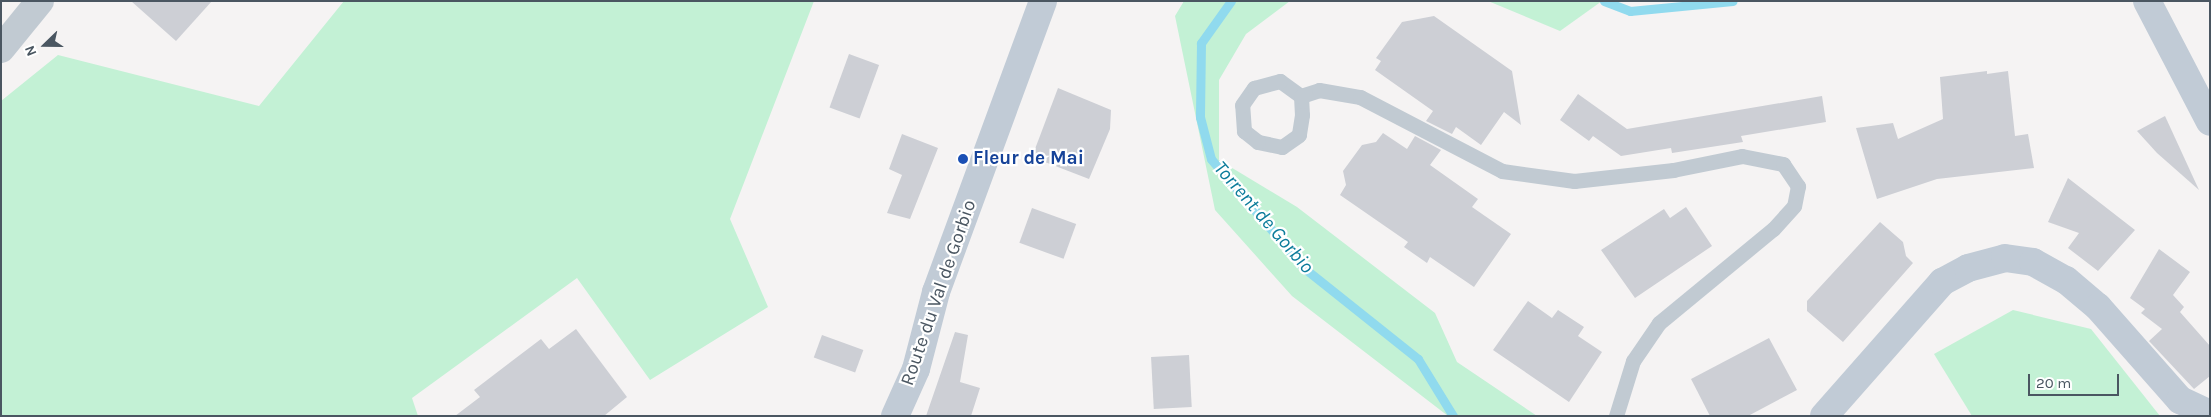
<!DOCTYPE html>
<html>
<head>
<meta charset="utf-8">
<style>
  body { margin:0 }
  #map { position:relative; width:2211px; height:417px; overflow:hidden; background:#f5f3f3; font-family:Karla,sans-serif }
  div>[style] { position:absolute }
  .green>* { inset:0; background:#c3f1d5 }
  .stream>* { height:9px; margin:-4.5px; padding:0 4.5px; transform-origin:4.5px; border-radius:4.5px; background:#90daee }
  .building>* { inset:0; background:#cdcfd5; transform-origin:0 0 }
  .lane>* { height:15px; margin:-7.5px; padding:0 7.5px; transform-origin:7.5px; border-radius:7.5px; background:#c1cad2 }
  .street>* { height:28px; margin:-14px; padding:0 14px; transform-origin:14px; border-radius:14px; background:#c1cad2 }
  .secondary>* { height:28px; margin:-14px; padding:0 14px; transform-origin:14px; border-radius:14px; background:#c1cbd6 }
  .dots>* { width:14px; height:14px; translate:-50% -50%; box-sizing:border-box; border:2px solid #fff; border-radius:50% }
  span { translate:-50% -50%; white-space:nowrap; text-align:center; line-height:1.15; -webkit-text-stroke:4.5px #fff; paint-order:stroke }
  .transit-label { font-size:19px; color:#164399; font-weight:700 }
  .left { translate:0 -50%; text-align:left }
  .street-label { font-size:19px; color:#4a5661 }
  .water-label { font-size:20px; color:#0c7c9b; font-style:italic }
  .frame { position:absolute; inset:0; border:2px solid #4a5661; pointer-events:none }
  .north { position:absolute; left:20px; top:20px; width:50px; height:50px; -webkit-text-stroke:4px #fff; paint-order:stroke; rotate:248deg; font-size:14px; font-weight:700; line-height:20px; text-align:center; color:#4a5661 }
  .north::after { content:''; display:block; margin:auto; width:18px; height:22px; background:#4a5661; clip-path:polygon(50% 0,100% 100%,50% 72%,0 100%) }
  .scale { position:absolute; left:2028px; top:374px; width:91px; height:22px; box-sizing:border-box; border:2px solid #4a5661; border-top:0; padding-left:6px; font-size:15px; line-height:18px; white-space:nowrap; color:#4a5661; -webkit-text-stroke:4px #fff; paint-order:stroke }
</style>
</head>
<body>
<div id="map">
  <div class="green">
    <div style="clip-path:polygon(344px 1px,814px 1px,730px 219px,768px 307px,650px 380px,577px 278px,412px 398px,418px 416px,1px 416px,1px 101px,58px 55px,259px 106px)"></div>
    <div style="clip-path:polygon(1184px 1px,1290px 1px,1246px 34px,1219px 80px,1219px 160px,1297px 207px,1435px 313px,1457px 362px,1537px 416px,1448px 416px,1292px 296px,1215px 210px,1175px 16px)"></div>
    <div style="clip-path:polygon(1488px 1px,1602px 1px,1560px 31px)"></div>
    <div style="clip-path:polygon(2013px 310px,2091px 329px,2160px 416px,1972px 416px,1934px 354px)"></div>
  </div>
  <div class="stream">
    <div style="left:1231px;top:1px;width:52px;rotate:125.5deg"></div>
    <div style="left:1201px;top:43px;width:74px;rotate:90.8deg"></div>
    <div style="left:1200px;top:117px;width:43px;rotate:75.3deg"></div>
    <div style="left:1211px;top:159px;width:143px;rotate:49.5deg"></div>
    <div style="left:1304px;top:268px;width:146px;rotate:38.6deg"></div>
    <div style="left:1418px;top:359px;width:67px;rotate:58.4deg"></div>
    <div style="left:1604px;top:1px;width:28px;rotate:21deg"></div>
    <div style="left:1630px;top:11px;width:103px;rotate:-5.5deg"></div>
  </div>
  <div class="building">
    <div style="clip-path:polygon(131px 1px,212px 1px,176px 41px)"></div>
    <div style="clip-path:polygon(1434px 16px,1512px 71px,1521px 125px,1504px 112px,1481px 145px,1456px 127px,1452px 134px,1426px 121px,1433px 111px,1375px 70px,1381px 61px,1376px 58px,1402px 22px)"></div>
    <div style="left:849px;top:54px;width:32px;height:57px;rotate:20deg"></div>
    <div style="clip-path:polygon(1987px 71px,1987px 74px,2008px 71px,2015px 136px,2028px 134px,2034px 168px,1937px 179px,1877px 199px,1856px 128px,1893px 123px,1898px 139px,1943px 119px,1940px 77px)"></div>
    <div style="clip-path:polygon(1058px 88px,1111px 110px,1110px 129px,1089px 179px,1032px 157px)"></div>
    <div style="clip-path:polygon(1578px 94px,1627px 129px,1822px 96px,1826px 122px,1741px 136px,1743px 142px,1672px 153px,1671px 148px,1621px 156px,1593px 136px,1589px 141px,1560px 120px)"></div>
    <div style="clip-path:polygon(2165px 116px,2199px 190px,2157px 153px,2137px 131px)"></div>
    <div style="clip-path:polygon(1383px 133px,1407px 149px,1415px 136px,1441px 150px,1430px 165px,1478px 199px,1472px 207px,1511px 234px,1474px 287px,1430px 257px,1427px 263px,1404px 247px,1408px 242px,1340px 195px,1346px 185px,1343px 171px,1362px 145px,1376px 142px)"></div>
    <div style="clip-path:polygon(902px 134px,938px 148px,910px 219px,887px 213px,902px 175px,889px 169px)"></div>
    <div style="clip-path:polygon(2068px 178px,2135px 230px,2098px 271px,2068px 248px,2079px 233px,2048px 222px)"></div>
    <div style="clip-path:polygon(1686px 207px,1712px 246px,1635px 298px,1601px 250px,1664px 209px,1670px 218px)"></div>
    <div style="left:1032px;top:208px;width:47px;height:37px;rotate:20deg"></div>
    <div style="clip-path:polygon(1880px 222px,1903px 242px,1906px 256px,1913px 263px,1843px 342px,1807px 311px,1807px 301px)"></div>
    <div style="clip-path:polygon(2159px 249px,2190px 272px,2173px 295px,2184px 307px,2180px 312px,2210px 346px,2210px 376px,2194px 389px,2149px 341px,2162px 329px,2141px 313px,2145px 309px,2130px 298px)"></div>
    <div style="clip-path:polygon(1528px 301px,1552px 318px,1558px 310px,1584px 327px,1578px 336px,1602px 352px,1569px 402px,1493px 350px)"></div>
    <div style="clip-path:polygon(576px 329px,627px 397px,604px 416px,455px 416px,480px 397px,474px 390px,541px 339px,549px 349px)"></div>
    <div style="clip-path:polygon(955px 332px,968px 335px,960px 382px,980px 388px,971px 416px,926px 416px)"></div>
    <div style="left:822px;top:335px;width:44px;height:24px;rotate:20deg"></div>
    <div style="clip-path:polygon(1769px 338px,1797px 390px,1748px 416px,1710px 416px,1691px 379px)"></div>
    <div style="left:1189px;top:355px;width:52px;height:38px;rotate:87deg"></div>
  </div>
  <div class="lane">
    <div style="left:1280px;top:81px;width:26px;rotate:36deg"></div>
    <div style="left:1301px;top:96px;width:19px;rotate:87deg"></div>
    <div style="left:1302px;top:115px;width:20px;rotate:99deg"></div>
    <div style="left:1299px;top:135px;width:21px;rotate:145deg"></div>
    <div style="left:1282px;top:147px;width:25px;rotate:-168deg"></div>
    <div style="left:1258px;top:142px;width:18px;rotate:-142deg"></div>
    <div style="left:1244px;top:131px;width:26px;rotate:-94deg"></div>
    <div style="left:1242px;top:105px;width:21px;rotate:-55deg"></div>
    <div style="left:1254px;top:88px;width:27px;rotate:-15deg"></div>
    <div style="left:1301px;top:96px;width:19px;rotate:-18deg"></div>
    <div style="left:1319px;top:90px;width:42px;rotate:9.7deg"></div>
    <div style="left:1360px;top:97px;width:160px;rotate:27.5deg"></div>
    <div style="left:1502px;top:171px;width:73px;rotate:7.9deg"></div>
    <div style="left:1574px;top:181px;width:100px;rotate:-6.3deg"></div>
    <div style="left:1673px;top:170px;width:70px;rotate:-11.5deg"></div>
    <div style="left:1742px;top:156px;width:42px;rotate:11deg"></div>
    <div style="left:1783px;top:164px;width:27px;rotate:56deg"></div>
    <div style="left:1798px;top:186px;width:20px;rotate:101deg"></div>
    <div style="left:1794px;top:206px;width:31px;rotate:132deg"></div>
    <div style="left:1773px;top:229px;width:148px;rotate:140.5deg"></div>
    <div style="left:1659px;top:323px;width:46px;rotate:124.4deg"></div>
    <div style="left:1633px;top:361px;width:58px;rotate:107.2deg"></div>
  </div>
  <div class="street">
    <div style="left:1px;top:49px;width:62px;rotate:-50.9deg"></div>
  </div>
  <div class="secondary">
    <div style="left:2147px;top:1px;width:136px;rotate:62.5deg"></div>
    <div style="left:895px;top:416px;width:51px;rotate:-65.9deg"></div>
    <div style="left:916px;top:369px;width:80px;rotate:-75.4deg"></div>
    <div style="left:936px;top:292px;width:310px;rotate:-69.8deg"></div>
    <div style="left:1824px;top:416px;width:179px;rotate:-48.6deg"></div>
    <div style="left:1942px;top:282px;width:30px;rotate:-28deg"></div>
    <div style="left:1968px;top:268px;width:38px;rotate:-15deg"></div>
    <div style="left:2005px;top:258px;width:28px;rotate:8deg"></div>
    <div style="left:2033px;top:262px;width:38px;rotate:29deg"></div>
    <div style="left:2066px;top:280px;width:42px;rotate:40.2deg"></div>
    <div style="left:2098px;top:307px;width:124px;rotate:48.6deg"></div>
    <div style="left:2180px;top:400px;width:33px;rotate:25deg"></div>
  </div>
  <div class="dots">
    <div style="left:963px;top:159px;background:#1a4fb4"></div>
  </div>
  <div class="transit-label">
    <span class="left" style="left:973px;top:159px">Fleur de Mai</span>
  </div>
  <div class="street-label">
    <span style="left:939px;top:293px;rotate:-71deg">Route du Val de Gorbio</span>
  </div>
  <div class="water-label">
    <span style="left:1264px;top:217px;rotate:49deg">Torrent de Gorbio</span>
  </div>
  <div class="frame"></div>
  <div class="north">N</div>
  <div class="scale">20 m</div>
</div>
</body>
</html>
